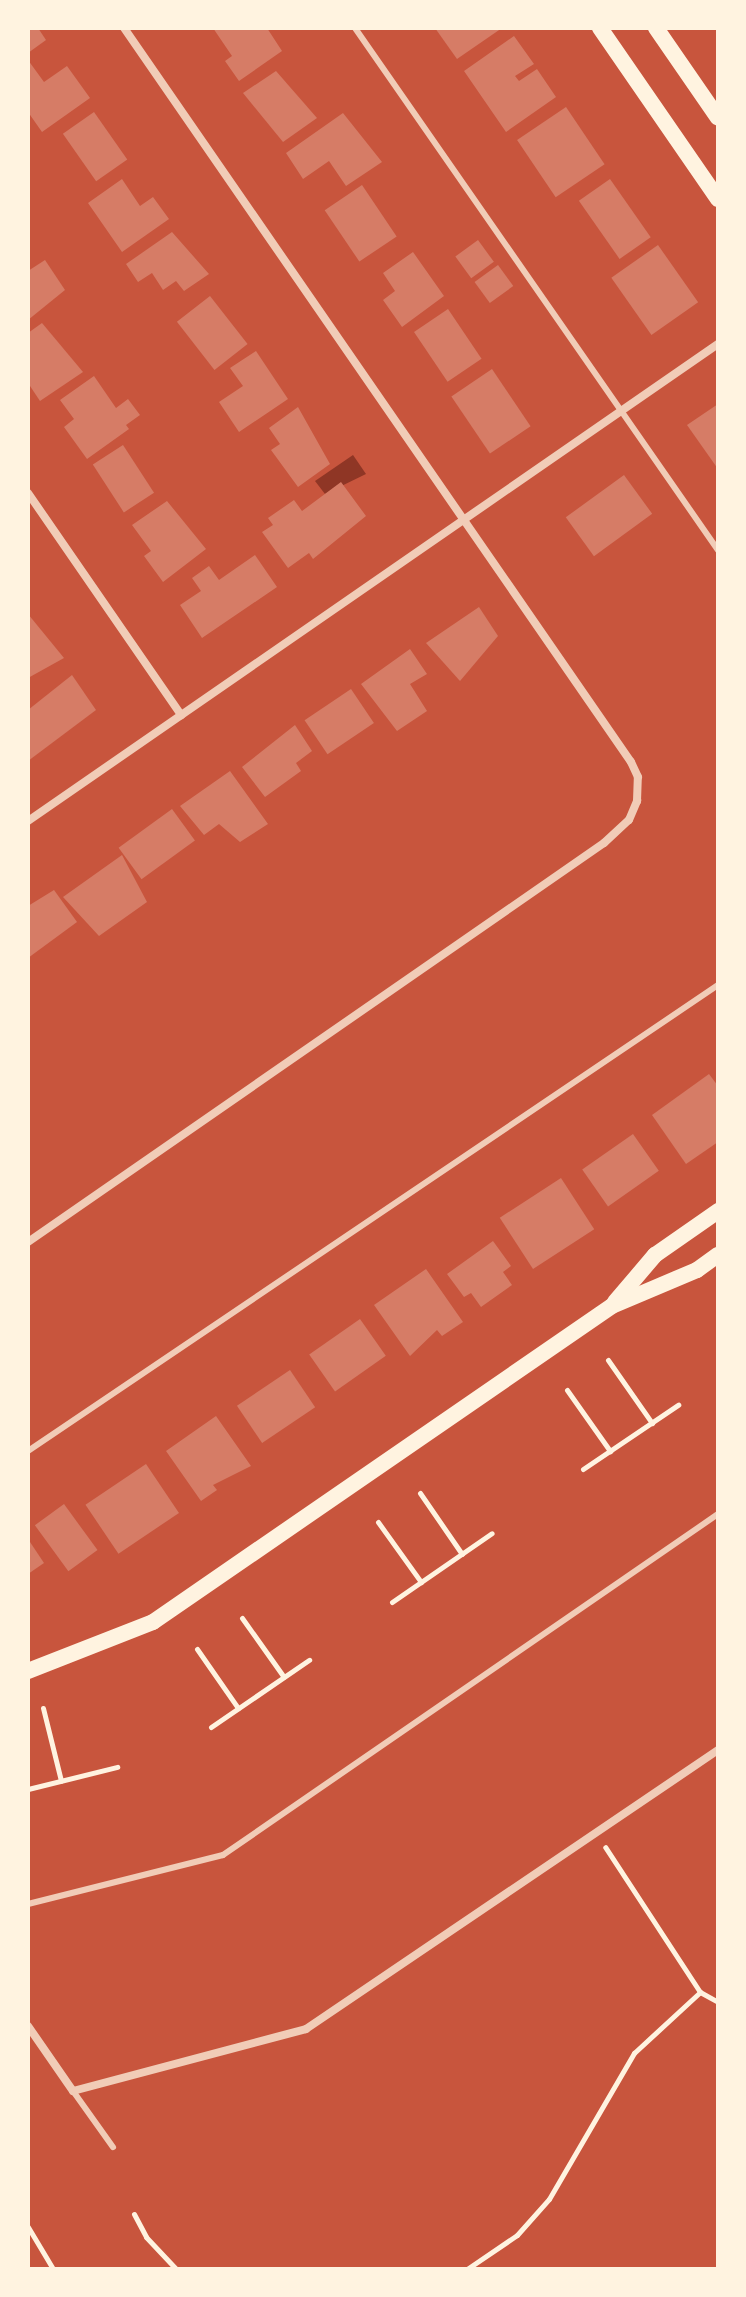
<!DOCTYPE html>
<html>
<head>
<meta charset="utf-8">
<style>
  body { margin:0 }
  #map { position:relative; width:746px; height:2297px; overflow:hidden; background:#c8553d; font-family:Poppins,sans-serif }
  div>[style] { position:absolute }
  .water>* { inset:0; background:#8f3625 }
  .building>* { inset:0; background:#d67c66; transform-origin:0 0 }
  .path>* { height:5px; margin:-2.5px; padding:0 2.5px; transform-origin:2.5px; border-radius:2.5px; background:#fff3e0 }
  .service>* { height:6px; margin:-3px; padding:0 3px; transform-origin:3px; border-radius:3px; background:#f1ccb7 }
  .minor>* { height:8px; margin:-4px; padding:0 4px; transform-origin:4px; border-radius:4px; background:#f1ccb7 }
  .secondary>* { height:16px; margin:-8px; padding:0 8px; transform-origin:8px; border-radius:8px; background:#fff3e0 }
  span { translate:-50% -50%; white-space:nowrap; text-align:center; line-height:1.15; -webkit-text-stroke:7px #fff3e0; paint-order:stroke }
  .frame { position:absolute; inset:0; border:30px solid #fff3e0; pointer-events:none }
</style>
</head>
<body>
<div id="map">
  <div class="water">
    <div style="clip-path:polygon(353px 455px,366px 474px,325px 494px,315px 481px)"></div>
  </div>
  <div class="building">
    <div style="clip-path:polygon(28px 28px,38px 28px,46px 40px,28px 53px)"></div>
    <div style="clip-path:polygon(213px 28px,267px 28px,282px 51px,239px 81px,225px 61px,232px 56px)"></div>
    <div style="clip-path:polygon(435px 28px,502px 28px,457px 59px)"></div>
    <div style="clip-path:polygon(514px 36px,534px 64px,515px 76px,519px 81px,537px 69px,556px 97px,506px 132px,464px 71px)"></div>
    <div style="clip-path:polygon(28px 60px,44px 82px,67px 66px,90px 98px,42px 132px,28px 112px)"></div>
    <div style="clip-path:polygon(276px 71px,317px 118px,283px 142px,243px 93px)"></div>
    <div style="left:566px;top:107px;width:69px;height:59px;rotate:56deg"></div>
    <div style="left:94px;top:112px;width:58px;height:38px;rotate:55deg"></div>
    <div style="clip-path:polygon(343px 113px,382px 162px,346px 186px,329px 161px,303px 179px,286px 153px)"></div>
    <div style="clip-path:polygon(122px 179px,140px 206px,153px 197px,169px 219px,122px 252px,88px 203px)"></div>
    <div style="left:610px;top:179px;width:71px;height:38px;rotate:55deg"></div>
    <div style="left:362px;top:185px;width:62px;height:45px;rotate:56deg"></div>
    <div style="clip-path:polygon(172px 232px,209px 274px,184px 291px,176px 281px,163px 290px,152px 273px,138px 282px,126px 264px)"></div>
    <div style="left:478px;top:240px;width:27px;height:28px;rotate:54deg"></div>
    <div style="left:658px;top:245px;width:70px;height:57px;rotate:55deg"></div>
    <div style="clip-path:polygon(413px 252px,444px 296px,402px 327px,383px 300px,395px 291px,383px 273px)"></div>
    <div style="clip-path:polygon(45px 260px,65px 290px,28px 320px,28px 271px)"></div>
    <div style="left:498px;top:265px;width:26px;height:29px;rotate:54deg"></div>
    <div style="left:210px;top:296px;width:61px;height:42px;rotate:52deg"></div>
    <div style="left:448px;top:309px;width:60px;height:41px;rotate:56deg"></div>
    <div style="clip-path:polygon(42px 323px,83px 372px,40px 401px,28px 383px,28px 333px)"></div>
    <div style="clip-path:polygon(256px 351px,288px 399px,239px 432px,219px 402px,243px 386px,230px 368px)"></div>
    <div style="left:492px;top:369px;width:69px;height:49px;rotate:56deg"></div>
    <div style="clip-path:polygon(94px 376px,116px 408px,128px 399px,140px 415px,126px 425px,129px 429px,87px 459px,64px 427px,74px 419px,60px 400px)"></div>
    <div style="clip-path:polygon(718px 404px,718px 469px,687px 425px)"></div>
    <div style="clip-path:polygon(298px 407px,330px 464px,298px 487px,271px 450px,280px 444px,269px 428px)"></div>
    <div style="left:123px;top:445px;width:57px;height:36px;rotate:57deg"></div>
    <div style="left:624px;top:475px;width:48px;height:72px;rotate:54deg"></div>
    <div style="clip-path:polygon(341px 482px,366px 516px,313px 559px,309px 553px,288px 568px,262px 532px,273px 525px,268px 518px,294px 500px,302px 511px)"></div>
    <div style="clip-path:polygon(167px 501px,206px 549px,163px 582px,144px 556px,151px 551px,132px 525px)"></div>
    <div style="clip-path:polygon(255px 555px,277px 587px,202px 638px,180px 605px,201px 591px,192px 578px,209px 566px,219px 580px)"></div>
    <div style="clip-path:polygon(479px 607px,498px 636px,460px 681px,426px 643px)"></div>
    <div style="clip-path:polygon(28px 614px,64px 658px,28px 678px)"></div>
    <div style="clip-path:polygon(410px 649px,427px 674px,410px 684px,427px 711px,397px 731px,361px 684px)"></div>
    <div style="clip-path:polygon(72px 675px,96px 710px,28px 761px,28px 710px)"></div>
    <div style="left:351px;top:689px;width:41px;height:56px;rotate:56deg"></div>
    <div style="clip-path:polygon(295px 725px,312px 751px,296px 763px,301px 771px,265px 797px,242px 767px)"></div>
    <div style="clip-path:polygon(230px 771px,268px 824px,240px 842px,219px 824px,204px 835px,180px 806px)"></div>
    <div style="left:172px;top:809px;width:39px;height:66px;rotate:54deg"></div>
    <div style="clip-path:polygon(122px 855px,147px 902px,99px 936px,63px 897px)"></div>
    <div style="clip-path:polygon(54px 890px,77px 922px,28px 958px,28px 906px)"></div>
    <div style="clip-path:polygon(709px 1074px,718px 1086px,718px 1142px,686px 1164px,652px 1115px)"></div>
    <div style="left:633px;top:1134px;width:45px;height:62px;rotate:55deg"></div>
    <div style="left:561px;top:1178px;width:61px;height:73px;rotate:57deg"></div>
    <div style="clip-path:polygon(493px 1241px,511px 1266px,503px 1272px,512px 1285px,481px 1307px,471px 1293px,464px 1297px,447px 1274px)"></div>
    <div style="clip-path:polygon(426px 1269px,463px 1322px,442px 1336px,437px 1330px,410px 1356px,374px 1305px)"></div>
    <div style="left:360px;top:1319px;width:45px;height:62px;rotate:55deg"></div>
    <div style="left:290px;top:1370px;width:45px;height:64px;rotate:56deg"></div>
    <div style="clip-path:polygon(216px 1416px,251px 1466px,213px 1485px,217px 1490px,201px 1501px,166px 1451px)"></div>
    <div style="left:146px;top:1464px;width:59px;height:73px;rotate:56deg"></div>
    <div style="left:64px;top:1504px;width:57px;height:36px;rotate:54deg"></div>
    <div style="clip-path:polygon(28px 1539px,44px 1563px,28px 1574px)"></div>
  </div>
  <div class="path">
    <div style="left:608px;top:1360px;width:77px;rotate:55.1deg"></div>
    <div style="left:567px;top:1390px;width:75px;rotate:54.8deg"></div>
    <div style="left:583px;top:1469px;width:115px;rotate:-34deg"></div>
    <div style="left:420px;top:1493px;width:74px;rotate:55.5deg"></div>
    <div style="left:378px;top:1522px;width:74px;rotate:54.4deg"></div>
    <div style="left:392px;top:1602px;width:121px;rotate:-34.6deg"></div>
    <div style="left:242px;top:1618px;width:72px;rotate:54.6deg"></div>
    <div style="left:197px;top:1649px;width:72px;rotate:55.2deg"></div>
    <div style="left:43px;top:1708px;width:75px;rotate:76.1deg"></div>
    <div style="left:211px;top:1727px;width:119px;rotate:-34.4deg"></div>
    <div style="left:28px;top:1789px;width:92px;rotate:-13.9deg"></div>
    <div style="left:700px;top:1992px;width:21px;rotate:29deg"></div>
    <div style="left:134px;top:2214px;width:26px;rotate:62deg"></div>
    <div style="left:146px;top:2237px;width:44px;rotate:46.8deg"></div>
    <div style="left:28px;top:2227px;width:49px;rotate:59.2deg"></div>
    <div style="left:467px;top:2269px;width:60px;rotate:-34.2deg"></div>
    <div style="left:517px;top:2235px;width:48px;rotate:-48.4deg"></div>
    <div style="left:549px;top:2199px;width:169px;rotate:-59.8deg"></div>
    <div style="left:634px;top:2053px;width:90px;rotate:-42.7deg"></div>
    <div style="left:700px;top:1992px;width:173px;rotate:-123.2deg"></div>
  </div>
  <div class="service">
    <div style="left:355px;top:28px;width:636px;rotate:55.19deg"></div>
    <div style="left:28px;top:1451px;width:833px;rotate:-34.03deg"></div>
    <div style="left:28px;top:1904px;width:201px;rotate:-14.1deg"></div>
    <div style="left:223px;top:1855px;width:601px;rotate:-34.56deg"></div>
    <div style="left:73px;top:2091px;width:69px;rotate:54.5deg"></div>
  </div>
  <div class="minor">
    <div style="left:28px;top:493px;width:270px;rotate:55.4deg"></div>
    <div style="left:28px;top:821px;width:839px;rotate:-34.66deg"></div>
    <div style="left:28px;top:1242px;width:701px;rotate:-34.71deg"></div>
    <div style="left:604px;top:843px;width:34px;rotate:-43deg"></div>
    <div style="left:629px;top:820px;width:21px;rotate:-67deg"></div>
    <div style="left:637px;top:801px;width:24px;rotate:-88deg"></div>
    <div style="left:638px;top:777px;width:17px;rotate:-115deg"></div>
    <div style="left:631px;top:762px;width:892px;rotate:-124.63deg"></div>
    <div style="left:28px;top:2026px;width:79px;rotate:55.3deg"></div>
    <div style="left:73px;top:2091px;width:241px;rotate:-14.9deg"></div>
    <div style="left:306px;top:2029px;width:498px;rotate:-34.1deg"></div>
  </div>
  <div class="secondary">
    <div style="left:600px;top:28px;width:208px;rotate:55.4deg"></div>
    <div style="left:656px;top:28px;width:109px;rotate:55.4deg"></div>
    <div style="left:615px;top:1302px;width:62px;rotate:-49.6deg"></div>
    <div style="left:655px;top:1255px;width:77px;rotate:-34.9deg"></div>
    <div style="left:28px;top:1671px;width:134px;rotate:-21.4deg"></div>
    <div style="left:153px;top:1622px;width:557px;rotate:-34.55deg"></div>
    <div style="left:612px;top:1306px;width:92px;rotate:-23deg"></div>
    <div style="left:697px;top:1270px;width:26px;rotate:-36deg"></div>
  </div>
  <div class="frame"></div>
</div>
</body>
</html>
